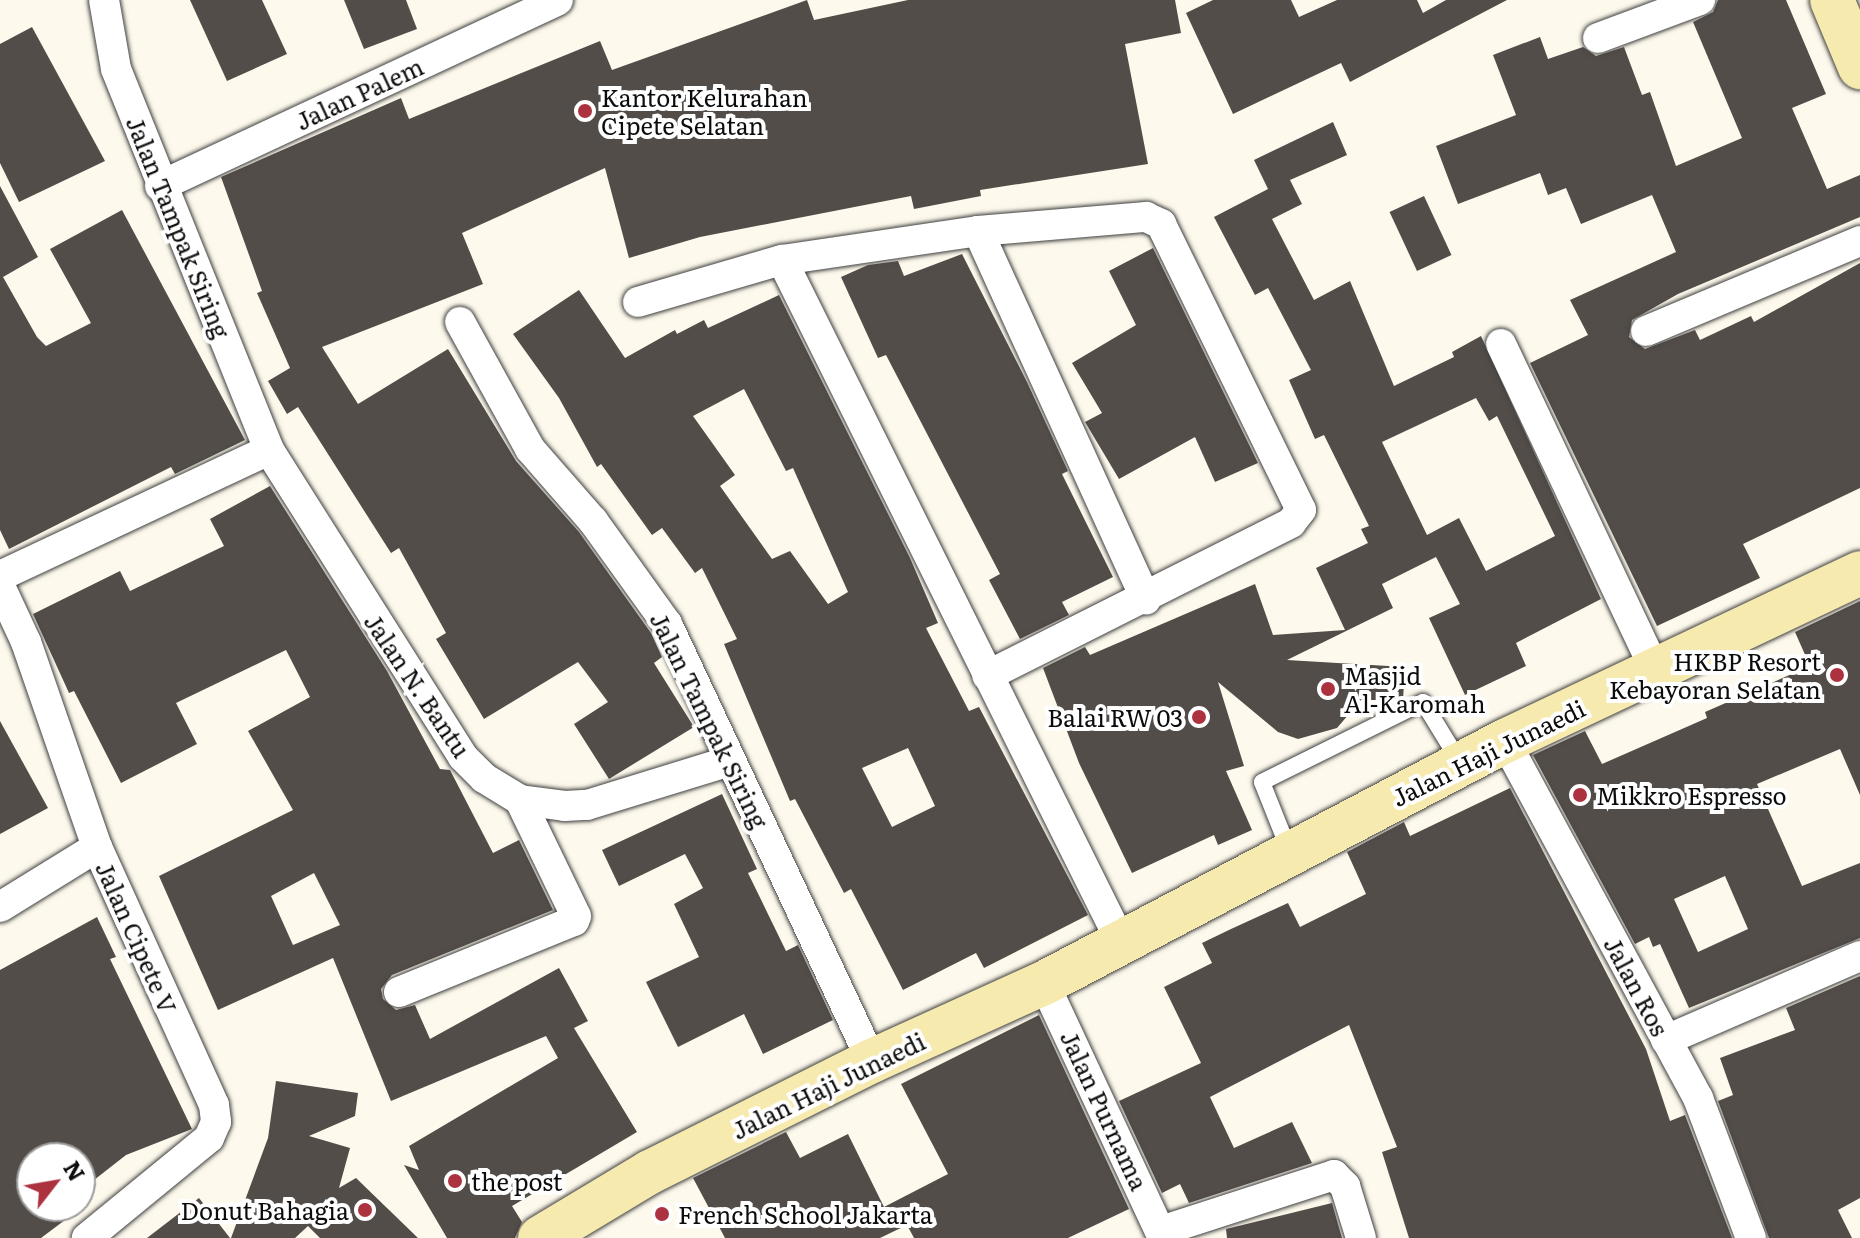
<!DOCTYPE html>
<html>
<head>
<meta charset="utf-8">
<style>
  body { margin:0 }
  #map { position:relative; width:1860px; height:1238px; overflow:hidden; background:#fdf9ec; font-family:Literata,serif }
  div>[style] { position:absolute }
  .building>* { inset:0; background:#534d49; transform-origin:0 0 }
  .roads { filter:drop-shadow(0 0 2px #3f3f3f) drop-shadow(0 0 2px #3f3f3f) }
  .lane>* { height:16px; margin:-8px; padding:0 8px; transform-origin:8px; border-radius:8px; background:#fff }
  .street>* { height:30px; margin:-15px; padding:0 15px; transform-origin:15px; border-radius:15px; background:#fff }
  .secondary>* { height:44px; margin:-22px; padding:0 22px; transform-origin:22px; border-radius:22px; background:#f7eaae }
  .dots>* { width:22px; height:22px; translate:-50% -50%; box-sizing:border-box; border:4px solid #fff; border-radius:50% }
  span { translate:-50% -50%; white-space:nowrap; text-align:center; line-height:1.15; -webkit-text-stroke:8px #fff; paint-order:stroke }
  .street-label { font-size:24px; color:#0c0c0c }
  .poi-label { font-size:24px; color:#0c0c0c }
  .left { translate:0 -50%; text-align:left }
  .right { translate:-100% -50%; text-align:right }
  .north { position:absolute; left:16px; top:1142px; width:80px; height:80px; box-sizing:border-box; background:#fff; border:2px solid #9e9e9e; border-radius:50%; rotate:59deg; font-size:22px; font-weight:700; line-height:32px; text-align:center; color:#0c0c0c }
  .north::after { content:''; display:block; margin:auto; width:28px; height:36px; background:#ad323f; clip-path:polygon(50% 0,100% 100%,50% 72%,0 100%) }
</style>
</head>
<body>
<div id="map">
  <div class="building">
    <div style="clip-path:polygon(190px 0,262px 0,287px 54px,227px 81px)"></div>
    <div style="clip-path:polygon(344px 0,406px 0,417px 29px,364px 49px)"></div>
    <div style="clip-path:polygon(807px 0,814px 20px,908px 0,1175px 0,1181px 33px,1125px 44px,1148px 164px,980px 190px,981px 196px,914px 209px,911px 196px,700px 237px,629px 258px,605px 168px,462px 233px,483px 284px,322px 347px,358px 404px,448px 349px,516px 461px,579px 532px,651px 633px,662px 657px,654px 663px,694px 727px,609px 779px,574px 724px,608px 702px,578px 662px,484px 719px,436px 639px,446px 633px,399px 548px,391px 553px,298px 407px,287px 414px,268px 381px,290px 368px,257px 293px,262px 291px,221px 177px,401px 98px,409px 119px,600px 41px,612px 70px)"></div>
    <div style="clip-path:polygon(1213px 0,1291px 0,1299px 17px,1337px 0,1417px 0,1423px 13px,1446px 0,1507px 0,1350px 82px,1341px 63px,1233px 114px,1186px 13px)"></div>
    <div style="clip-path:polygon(1718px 0,1786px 0,1826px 94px,1792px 108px,1827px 189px,1860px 175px,1860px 217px,1678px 294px,1632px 320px,1629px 337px,1645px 349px,1695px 330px,1700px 340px,1751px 316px,1754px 322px,1860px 263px,1860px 488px,1743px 544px,1760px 578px,1657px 626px,1530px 363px,1588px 335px,1570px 300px,1676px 252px,1652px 195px,1581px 224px,1566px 188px,1548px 195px,1540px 173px,1458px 204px,1436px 146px,1516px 115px,1493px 55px,1540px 37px,1548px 59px,1583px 47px,1596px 56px,1624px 47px,1642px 95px,1650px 92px,1676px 166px,1742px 138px,1693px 22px,1713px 12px)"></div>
    <div style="clip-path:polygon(32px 27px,105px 161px,19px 202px,0 163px,0 44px)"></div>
    <div style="clip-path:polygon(evenodd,1333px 122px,1347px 155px,1290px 180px,1302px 204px,1272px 219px,1314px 300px,1350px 281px,1394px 386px,1454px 357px,1452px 352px,1481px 336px,1601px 599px,1516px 643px,1526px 666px,1465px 695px,1429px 618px,1460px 604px,1436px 557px,1382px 584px,1393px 608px,1287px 660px,1405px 667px,1403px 700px,1361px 700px,1337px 728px,1298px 739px,1278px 732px,1218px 682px,1244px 766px,1226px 771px,1252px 830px,1218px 845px,1214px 835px,1132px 873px,1079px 763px,1043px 668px,1085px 647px,1090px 655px,1255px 584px,1273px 635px,1345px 630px,1316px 568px,1368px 543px,1361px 529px,1369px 526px,1324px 435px,1315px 439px,1289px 380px,1311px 370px,1268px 288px,1255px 295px,1214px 217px,1268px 189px,1254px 160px,1333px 122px,1476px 398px,1489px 421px,1497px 416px,1555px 536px,1486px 571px,1459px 518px,1427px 535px,1382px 442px,1476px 398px)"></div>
    <div style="clip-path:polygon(0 186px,38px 257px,3px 277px,37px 337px,46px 346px,91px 323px,50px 249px,122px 210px,245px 440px,175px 474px,171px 467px,9px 549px,0 530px)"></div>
    <div style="left:1424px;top:196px;width:65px;height:38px;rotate:65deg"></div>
    <div style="clip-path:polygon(1153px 248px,1258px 463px,1215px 482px,1195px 437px,1119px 479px,1085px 422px,1102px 413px,1072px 363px,1136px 325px,1109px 271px)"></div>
    <div style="clip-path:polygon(962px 254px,1027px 382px,1068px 471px,1062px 474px,1113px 577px,1062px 602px,1069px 615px,1020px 639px,989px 580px,1000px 574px,886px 355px,878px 358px,841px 277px,868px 265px,898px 261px,904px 276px)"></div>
    <div style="clip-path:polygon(evenodd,579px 290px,625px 358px,675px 330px,677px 334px,704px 320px,708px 328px,779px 295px,910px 558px,938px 623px,926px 628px,969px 711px,979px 707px,1088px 915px,984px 968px,976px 953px,903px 990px,851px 889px,844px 893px,795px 799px,790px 801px,724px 644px,737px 639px,702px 568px,695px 573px,662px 528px,652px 535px,601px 464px,597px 467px,559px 398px,513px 334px,579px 290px,744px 389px,786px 471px,793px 468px,848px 592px,828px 604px,790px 551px,772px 559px,720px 486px,735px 475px,693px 416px,744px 389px,579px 290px,908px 748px,935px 806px,892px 827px,862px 768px,908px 748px)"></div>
    <div style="clip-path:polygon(evenodd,270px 486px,387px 671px,440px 769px,450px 770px,493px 853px,519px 840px,553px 910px,392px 975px,381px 989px,383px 999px,396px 1010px,415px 1005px,430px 1039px,559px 968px,588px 1021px,574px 1028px,637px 1132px,512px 1206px,522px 1222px,515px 1238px,447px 1238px,404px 1165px,419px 1170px,409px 1146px,558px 1058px,546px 1036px,391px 1101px,333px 958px,218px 1010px,159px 876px,293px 810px,248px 731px,310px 697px,286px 650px,176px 703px,197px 744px,121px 783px,74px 691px,69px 693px,33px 614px,120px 571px,130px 591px,224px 546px,210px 519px,270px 486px,314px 873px,340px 925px,293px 945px,271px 896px,314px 873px)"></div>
    <div style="clip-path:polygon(evenodd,1860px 601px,1860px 795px,1840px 749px,1757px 784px,1802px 886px,1860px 863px,1860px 938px,1689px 1008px,1660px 944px,1653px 947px,1649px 937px,1635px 944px,1533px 755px,1585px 731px,1602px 764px,1707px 718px,1705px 712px,1810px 666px,1795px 632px,1860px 601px,1725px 876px,1748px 929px,1698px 952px,1674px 899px,1725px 876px)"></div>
    <div style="clip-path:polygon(0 721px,48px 808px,0 834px)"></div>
    <div style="clip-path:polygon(1510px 788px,1646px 1049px,1670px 1121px,1685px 1115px,1732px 1238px,1409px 1238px,1382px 1152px,1397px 1147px,1349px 1025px,1210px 1097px,1234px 1148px,1292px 1122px,1312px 1163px,1189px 1203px,1180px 1184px,1162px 1193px,1119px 1101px,1201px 1063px,1164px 987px,1212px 963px,1202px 943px,1231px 929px,1288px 903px,1300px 927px,1366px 894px,1347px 852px,1404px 822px,1410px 836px)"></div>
    <div style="clip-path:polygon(722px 794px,757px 869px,748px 873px,786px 951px,798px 945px,833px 1020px,763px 1054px,744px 1014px,678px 1047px,646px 982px,699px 957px,674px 904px,703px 888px,685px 854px,619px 886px,602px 850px)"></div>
    <div style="clip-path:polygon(97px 917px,116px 957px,110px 959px,192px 1129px,126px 1155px,80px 1191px,80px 1158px,32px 1158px,32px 1206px,66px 1206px,73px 1214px,41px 1238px,0 1238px,0 970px)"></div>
    <div style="clip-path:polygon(1860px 976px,1860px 1198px,1838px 1210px,1852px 1238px,1769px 1238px,1718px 1101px,1733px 1095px,1720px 1058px,1795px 1030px,1786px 1008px)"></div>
    <div style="clip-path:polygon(1039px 1015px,1129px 1209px,1068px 1238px,914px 1238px,907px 1225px,880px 1238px,725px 1238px,693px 1178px,786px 1132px,800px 1158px,848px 1134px,884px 1207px,948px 1174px,901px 1084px)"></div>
    <div style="clip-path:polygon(276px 1081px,358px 1093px,355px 1116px,309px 1136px,350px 1148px,339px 1188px,356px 1178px,418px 1238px,320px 1238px,308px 1226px,295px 1238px,231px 1238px,268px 1138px)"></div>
    <div style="clip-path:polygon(199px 1198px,230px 1238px,147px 1238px)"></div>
    <div style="clip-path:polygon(1332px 1203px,1342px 1238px,1227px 1238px,1226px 1229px)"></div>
  </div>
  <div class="roads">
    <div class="lane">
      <div style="left:1289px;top:850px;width:73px;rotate:-111.7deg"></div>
      <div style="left:1262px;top:782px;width:180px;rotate:-26.4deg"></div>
      <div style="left:1423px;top:702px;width:73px;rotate:58.5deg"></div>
    </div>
    <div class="street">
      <div style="left:104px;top:0;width:70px;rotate:80.1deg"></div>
      <div style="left:116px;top:69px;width:411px;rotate:68.1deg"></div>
      <div style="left:269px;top:450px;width:363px;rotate:57.7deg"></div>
      <div style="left:463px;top:757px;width:30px;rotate:45deg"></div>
      <div style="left:484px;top:778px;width:42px;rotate:31.4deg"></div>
      <div style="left:520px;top:800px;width:45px;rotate:7.6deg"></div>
      <div style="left:565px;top:806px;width:22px;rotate:-3deg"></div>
      <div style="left:587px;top:805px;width:150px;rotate:-17.1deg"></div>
      <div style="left:1598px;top:38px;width:109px;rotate:-20.4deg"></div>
      <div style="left:160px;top:186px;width:439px;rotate:-25deg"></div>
      <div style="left:978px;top:231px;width:405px;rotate:65.5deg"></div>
      <div style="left:782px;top:260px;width:759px;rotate:63.57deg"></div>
      <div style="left:638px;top:302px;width:150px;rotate:-16.3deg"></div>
      <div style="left:782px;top:260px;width:198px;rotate:-8.4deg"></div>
      <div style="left:978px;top:231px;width:169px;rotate:-4.8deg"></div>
      <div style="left:1146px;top:217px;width:17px;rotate:25deg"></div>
      <div style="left:1161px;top:224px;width:318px;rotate:63.9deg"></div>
      <div style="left:1301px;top:510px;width:16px;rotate:128deg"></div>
      <div style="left:1291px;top:523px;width:340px;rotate:153.3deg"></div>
      <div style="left:460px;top:322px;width:145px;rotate:61.1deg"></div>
      <div style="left:530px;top:449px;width:96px;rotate:48.8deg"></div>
      <div style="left:593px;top:521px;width:127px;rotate:54.3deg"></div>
      <div style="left:667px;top:624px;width:483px;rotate:64.9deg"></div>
      <div style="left:1646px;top:331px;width:232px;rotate:-22.8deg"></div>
      <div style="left:1501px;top:344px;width:361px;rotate:64.7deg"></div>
      <div style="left:0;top:576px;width:297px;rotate:-25.1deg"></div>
      <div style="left:0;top:586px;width:62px;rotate:65.1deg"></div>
      <div style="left:26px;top:642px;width:217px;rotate:70.9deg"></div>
      <div style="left:97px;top:847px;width:283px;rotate:65.6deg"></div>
      <div style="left:214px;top:1105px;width:17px;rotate:83deg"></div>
      <div style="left:216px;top:1122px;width:17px;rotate:114deg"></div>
      <div style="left:209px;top:1138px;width:158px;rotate:140.7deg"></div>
      <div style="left:1505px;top:741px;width:406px;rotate:61.6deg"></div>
      <div style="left:1698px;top:1098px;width:150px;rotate:69.3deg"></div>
      <div style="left:0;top:907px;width:114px;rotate:-31.7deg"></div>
      <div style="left:1044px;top:983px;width:281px;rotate:65deg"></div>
      <div style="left:399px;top:992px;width:189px;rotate:-22.1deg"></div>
      <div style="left:574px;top:921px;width:5px;rotate:-68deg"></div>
      <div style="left:576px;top:916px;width:129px;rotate:-115.8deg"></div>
      <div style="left:1666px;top:1040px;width:211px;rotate:-23.4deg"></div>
      <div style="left:1161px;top:1231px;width:182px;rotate:-17.9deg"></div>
      <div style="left:1334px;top:1175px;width:16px;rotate:45deg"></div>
      <div style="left:1345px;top:1186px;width:54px;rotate:72.9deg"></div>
    </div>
    <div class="secondary">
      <div style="left:1832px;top:0;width:73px;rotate:67.3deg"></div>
      <div style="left:540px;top:1238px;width:128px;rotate:-31deg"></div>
      <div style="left:650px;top:1172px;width:248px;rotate:-26.6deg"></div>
      <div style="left:872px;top:1061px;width:189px;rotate:-24.4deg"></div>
      <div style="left:1044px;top:983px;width:521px;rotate:-27.7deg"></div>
      <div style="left:1505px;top:741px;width:393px;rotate:-25.3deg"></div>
    </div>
  </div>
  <div class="dots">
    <div style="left:585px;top:111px;background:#ad323f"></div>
    <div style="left:1837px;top:675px;background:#ad323f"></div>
    <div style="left:1328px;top:689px;background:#ad323f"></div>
    <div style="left:1199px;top:717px;background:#ad323f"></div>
    <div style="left:1580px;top:795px;background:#ad323f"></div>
    <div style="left:455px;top:1181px;background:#ad323f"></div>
    <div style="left:365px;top:1210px;background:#ad323f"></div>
    <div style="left:662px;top:1214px;background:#ad323f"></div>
  </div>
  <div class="street-label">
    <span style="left:359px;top:93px;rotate:-25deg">Jalan Palem</span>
    <span style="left:179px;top:227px;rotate:68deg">Jalan Tampak Siring</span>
    <span style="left:418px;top:685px;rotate:56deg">Jalan N. Bantu</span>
    <span style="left:710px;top:720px;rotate:64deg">Jalan Tampak Siring</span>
    <span style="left:1488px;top:752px;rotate:-26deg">Jalan Haji Junaedi</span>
    <span style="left:137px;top:937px;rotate:66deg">Jalan Cipete V</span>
    <span style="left:1637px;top:986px;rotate:62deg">Jalan Ros</span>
    <span style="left:828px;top:1085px;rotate:-26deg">Jalan Haji Junaedi</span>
    <span style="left:1105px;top:1110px;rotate:65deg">Jalan Purnama</span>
  </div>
  <div class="poi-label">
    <span class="left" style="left:601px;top:111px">Kantor Kelurahan<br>Cipete Selatan</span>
    <span class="right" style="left:1821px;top:675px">HKBP Resort<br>Kebayoran Selatan</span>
    <span class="left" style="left:1344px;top:689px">Masjid<br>Al-Karomah</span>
    <span class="right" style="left:1183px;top:717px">Balai RW 03</span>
    <span class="left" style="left:1596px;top:795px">Mikkro Espresso</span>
    <span class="left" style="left:471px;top:1181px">the post</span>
    <span class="right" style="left:349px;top:1210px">Donut Bahagia</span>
    <span class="left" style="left:678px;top:1214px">French School Jakarta</span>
  </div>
  <div class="north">N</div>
</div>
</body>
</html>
